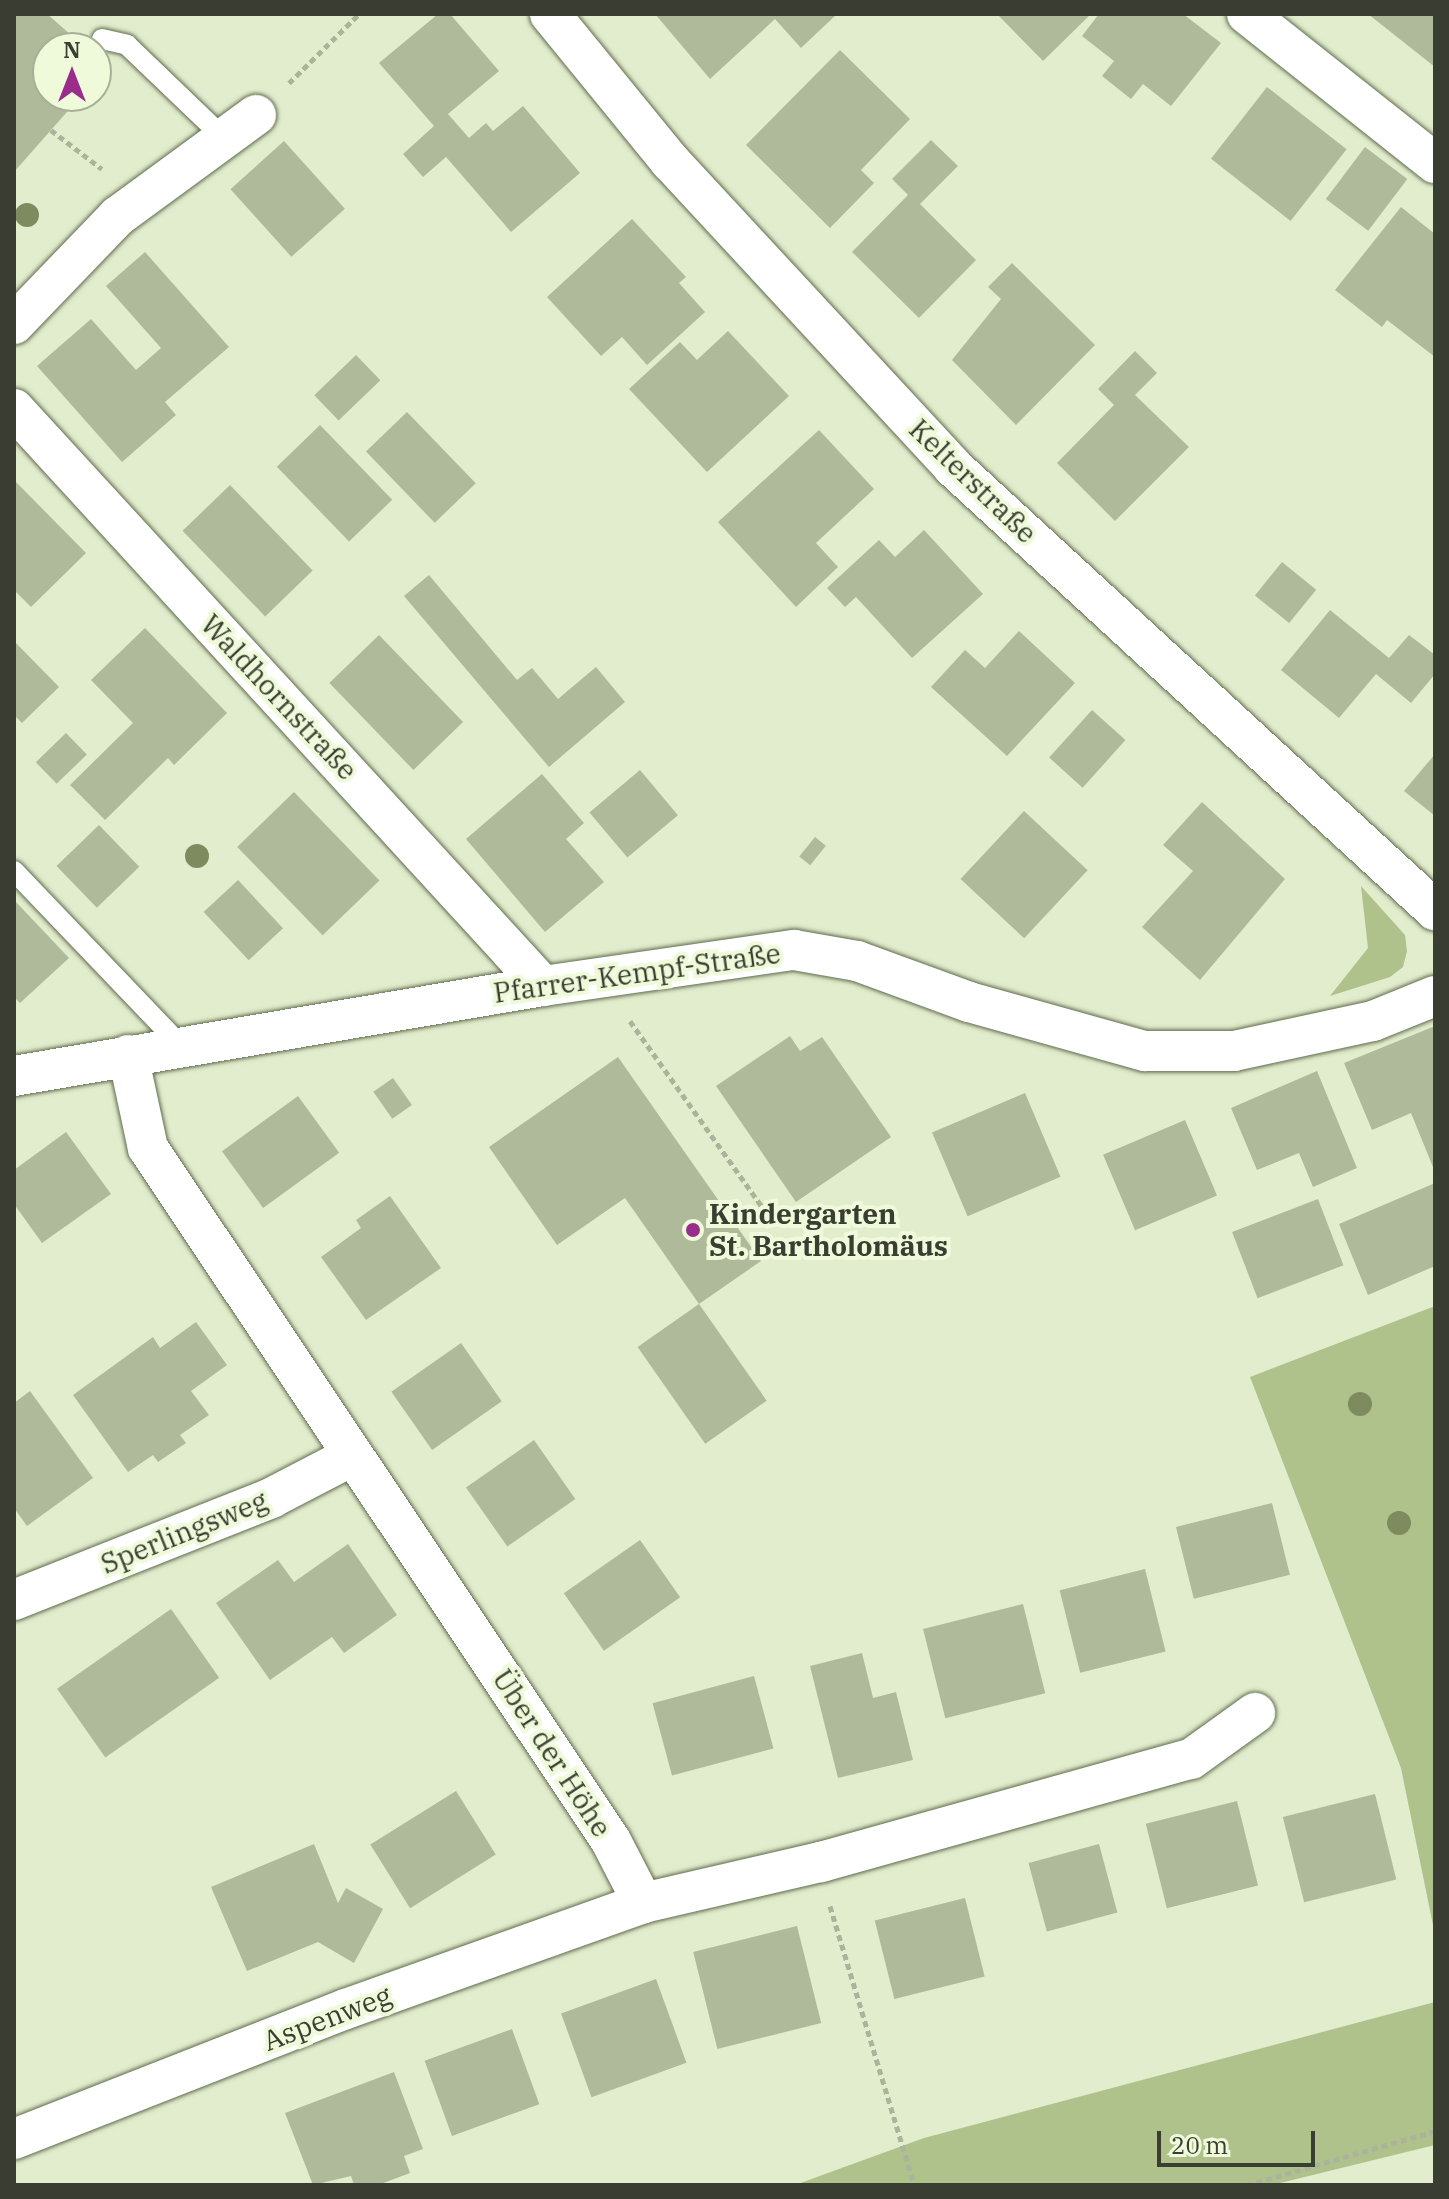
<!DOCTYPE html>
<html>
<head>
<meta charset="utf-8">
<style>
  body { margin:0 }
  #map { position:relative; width:1449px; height:2199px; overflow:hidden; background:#e1edcd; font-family:"IBM Plex Serif",serif }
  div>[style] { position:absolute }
  .green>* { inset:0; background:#afc28c }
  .building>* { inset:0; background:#afba9b; transform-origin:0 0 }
  .path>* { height:5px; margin-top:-2.5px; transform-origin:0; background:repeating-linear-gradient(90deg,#abb49b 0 6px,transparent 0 10px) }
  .roads { filter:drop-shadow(0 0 2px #606b4e) drop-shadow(0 0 2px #606b4e) }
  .lane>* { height:20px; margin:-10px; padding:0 10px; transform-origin:10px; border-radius:10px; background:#fff }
  .street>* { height:40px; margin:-20px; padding:0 20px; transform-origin:20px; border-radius:20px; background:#fff }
  .trees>* { width:24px; height:24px; margin:-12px; border-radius:50%; background:#7d8b5e }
  .dots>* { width:22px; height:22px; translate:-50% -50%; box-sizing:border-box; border:4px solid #eefada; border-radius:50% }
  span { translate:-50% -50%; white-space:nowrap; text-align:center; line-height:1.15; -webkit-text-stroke:8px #eefada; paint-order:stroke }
  .street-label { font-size:28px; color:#3a3e32 }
  .poi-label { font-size:28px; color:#3a3e32; font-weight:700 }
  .left { translate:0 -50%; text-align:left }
  .frame { position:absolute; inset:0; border:16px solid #3a3e32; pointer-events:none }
  .north { position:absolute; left:32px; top:32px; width:80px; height:80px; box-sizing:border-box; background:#eefada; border:2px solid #a6af97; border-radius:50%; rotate:0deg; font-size:22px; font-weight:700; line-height:32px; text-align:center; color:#3a3e32 }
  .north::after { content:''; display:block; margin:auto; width:28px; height:36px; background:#9a2c8b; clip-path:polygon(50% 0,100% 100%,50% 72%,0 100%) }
  .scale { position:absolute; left:1157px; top:2131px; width:158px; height:36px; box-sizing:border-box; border:4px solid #3a3e32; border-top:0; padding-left:10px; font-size:24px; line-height:28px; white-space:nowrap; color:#3a3e32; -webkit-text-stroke:6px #eefada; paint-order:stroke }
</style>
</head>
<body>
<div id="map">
  <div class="green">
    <div style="clip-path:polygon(1361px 886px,1405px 935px,1407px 951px,1403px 967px,1390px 977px,1330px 996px,1368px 948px)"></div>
    <div style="clip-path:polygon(1435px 1306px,1435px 1935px,1401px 1768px,1250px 1377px)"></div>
    <div style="clip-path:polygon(1435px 2002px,1435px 2145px,1272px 2185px,795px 2185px,924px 2138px)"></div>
  </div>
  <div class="building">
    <div style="clip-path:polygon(14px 14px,47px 14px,86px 48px,48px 48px,48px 96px,81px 96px,14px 172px)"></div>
    <div style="clip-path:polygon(438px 14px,450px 14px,499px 71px,448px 114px,469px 138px,486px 123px,493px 131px,523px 106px,580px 173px,511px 232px,446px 157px,423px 177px,403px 154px,434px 126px,379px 63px)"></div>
    <div style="clip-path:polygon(655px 14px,837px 14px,801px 48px,775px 19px,710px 79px)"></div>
    <div style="clip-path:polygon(997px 14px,1091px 14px,1043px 61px)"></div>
    <div style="clip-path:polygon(1099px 14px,1183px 14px,1221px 43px,1171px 106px,1143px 84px,1131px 99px,1102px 76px,1114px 61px,1082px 36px)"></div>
    <div style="clip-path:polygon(1368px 14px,1435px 14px,1435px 67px)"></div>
    <div style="clip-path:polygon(840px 50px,910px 119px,861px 170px,874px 183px,830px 228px,746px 145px)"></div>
    <div style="left:1267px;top:87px;width:101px;height:91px;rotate:38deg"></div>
    <div style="clip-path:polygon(931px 140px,958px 166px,920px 204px,976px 260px,919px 318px,852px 252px,908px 195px,892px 179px)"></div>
    <div style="left:284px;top:141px;width:91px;height:72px;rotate:48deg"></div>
    <div style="left:1365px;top:147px;width:53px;height:65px;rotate:37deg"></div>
    <div style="clip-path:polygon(1401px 207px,1435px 234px,1435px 357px,1387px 320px,1382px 327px,1335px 290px)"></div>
    <div style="clip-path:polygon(632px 219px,686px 277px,679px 283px,705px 312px,647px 365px,622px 337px,601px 356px,547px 297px)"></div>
    <div style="clip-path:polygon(145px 252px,229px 347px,165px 402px,176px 415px,122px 462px,37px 366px,91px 319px,136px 370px,161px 348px,106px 286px)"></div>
    <div style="clip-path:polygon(1012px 263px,1095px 345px,1016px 425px,952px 360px,1001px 299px,988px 287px)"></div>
    <div style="clip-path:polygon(728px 331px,789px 396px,707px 472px,629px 389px,680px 342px,697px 360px)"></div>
    <div style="clip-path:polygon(1135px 351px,1157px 373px,1135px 395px,1189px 447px,1115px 521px,1057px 463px,1114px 405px,1098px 389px)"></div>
    <div style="left:356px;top:355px;width:35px;height:58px;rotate:46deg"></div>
    <div style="left:407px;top:412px;width:99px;height:57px;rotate:46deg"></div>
    <div style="left:320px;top:425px;width:104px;height:60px;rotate:46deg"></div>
    <div style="clip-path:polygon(819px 430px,874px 489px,816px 543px,838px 567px,796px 607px,718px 522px)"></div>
    <div style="clip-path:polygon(14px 480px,86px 553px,31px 607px,14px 590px)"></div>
    <div style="left:230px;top:485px;width:119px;height:66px;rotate:46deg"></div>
    <div style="clip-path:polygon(924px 530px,983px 594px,912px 658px,856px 597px,845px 607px,827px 588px,879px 540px,895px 557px)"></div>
    <div style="left:1282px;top:562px;width:44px;height:43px;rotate:39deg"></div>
    <div style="clip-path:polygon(429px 575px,517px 680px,532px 668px,558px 699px,596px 667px,625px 702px,549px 767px,404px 596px)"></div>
    <div style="clip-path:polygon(1330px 610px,1389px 658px,1409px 635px,1435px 655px,1435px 674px,1411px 703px,1376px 674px,1339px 718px,1281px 670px)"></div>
    <div style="clip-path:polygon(145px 628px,227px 713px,174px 765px,168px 758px,105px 820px,70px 785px,133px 723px,91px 680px)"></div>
    <div style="clip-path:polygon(1019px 631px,1075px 683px,1007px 756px,931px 687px,965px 650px,985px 668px)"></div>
    <div style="left:379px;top:635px;width:121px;height:69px;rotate:46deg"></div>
    <div style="clip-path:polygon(14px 641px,59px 687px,22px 723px,14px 715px)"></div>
    <div style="left:1092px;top:710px;width:45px;height:64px;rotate:42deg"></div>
    <div style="left:66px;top:733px;width:30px;height:42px;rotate:46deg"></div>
    <div style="clip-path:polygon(1435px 754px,1435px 816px,1404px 791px)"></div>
    <div style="left:640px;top:770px;width:59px;height:66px;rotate:50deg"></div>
    <div style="clip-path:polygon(542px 774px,584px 823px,566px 839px,604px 882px,545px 932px,466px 839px)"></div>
    <div style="left:294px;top:792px;width:123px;height:79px;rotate:46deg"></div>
    <div style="clip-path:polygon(1202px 802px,1285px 879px,1200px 980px,1142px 927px,1193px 871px,1163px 845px)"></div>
    <div style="left:1024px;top:811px;width:87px;height:93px;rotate:43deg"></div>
    <div style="left:99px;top:825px;width:58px;height:59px;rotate:46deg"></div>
    <div style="left:815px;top:837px;width:14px;height:25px;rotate:39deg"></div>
    <div style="left:238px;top:880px;width:66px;height:47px;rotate:47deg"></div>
    <div style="clip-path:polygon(16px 902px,69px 958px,20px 1003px,14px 997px)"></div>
    <div style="clip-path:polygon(1435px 1026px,1435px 1172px,1411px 1113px,1372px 1130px,1344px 1063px)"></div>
    <div style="clip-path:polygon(790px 1036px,800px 1051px,822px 1037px,891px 1137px,796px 1202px,716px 1086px)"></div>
    <div style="clip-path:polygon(618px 1057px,761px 1261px,699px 1304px,625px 1198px,557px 1245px,489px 1147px)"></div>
    <div style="clip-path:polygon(1317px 1071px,1357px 1168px,1313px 1187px,1299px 1153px,1257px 1170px,1231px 1108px)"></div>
    <div style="left:393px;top:1078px;width:33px;height:24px;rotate:55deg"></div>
    <div style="left:1025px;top:1093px;width:91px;height:101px;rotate:67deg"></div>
    <div style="left:298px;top:1096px;width:70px;height:94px;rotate:54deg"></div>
    <div style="left:1185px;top:1120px;width:82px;height:89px;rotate:67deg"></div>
    <div style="clip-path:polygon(66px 1132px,111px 1194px,42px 1243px,14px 1204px,14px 1170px)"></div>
    <div style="clip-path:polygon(1435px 1183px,1435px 1266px,1368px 1295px,1339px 1224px)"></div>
    <div style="clip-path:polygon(390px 1196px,441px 1268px,366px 1320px,321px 1257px,361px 1228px,356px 1220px)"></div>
    <div style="left:1318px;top:1199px;width:71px;height:92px;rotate:69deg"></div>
    <div style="left:699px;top:1304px;width:118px;height:75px;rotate:55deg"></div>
    <div style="clip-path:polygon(196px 1322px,227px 1365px,191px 1391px,209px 1415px,180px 1435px,186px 1443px,158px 1462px,153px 1455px,128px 1472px,73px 1395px,153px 1337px,160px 1348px)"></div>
    <div style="left:461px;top:1343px;width:71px;height:85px;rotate:55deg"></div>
    <div style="clip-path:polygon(30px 1391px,93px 1478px,27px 1526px,14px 1508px,14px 1403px)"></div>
    <div style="left:534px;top:1440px;width:72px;height:83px;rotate:55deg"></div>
    <div style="left:1272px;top:1503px;width:74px;height:99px;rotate:76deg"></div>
    <div style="left:640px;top:1540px;width:70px;height:93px;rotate:55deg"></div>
    <div style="clip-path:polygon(348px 1544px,397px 1615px,344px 1653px,332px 1637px,270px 1680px,216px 1603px,278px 1560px,294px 1582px)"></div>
    <div style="left:1145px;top:1569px;width:85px;height:88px;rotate:76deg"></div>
    <div style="left:1023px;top:1604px;width:92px;height:103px;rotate:76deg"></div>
    <div style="left:171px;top:1609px;width:84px;height:139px;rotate:55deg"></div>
    <div style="clip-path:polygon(862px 1653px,873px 1698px,896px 1692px,913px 1760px,838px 1778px,810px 1666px)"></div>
    <div style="left:754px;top:1676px;width:75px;height:105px;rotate:75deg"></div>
    <div style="left:456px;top:1791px;width:75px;height:101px;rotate:58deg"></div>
    <div style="left:1375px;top:1794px;width:88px;height:95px;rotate:76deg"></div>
    <div style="left:1237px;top:1801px;width:87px;height:94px;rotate:76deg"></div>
    <div style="clip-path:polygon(314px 1844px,338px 1903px,346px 1888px,383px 1909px,354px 1963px,318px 1942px,247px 1971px,211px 1887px)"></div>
    <div style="left:1099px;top:1844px;width:71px;height:73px;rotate:75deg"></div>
    <div style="left:965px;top:1898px;width:81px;height:93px;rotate:76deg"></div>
    <div style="left:797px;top:1926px;width:100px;height:107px;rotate:76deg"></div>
    <div style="left:656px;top:1979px;width:89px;height:101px;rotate:70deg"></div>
    <div style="left:512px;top:2029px;width:80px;height:93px;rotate:70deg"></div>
    <div style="clip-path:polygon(394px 2072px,423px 2149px,404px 2156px,410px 2173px,378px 2185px,354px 2185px,351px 2176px,313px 2185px,285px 2113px)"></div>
  </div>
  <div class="path">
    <div style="left:289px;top:83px;width:98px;rotate:-44.6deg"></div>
    <div style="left:51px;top:130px;width:64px;rotate:37.4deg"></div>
    <div style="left:630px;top:1021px;width:233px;rotate:54.6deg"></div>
    <div style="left:830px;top:1906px;width:291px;rotate:73.2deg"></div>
    <div style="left:1247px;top:2185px;width:196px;rotate:-16deg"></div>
  </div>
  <div class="roads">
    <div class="lane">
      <div style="left:102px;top:39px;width:26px;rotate:13deg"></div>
      <div style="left:127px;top:45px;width:136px;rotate:43.8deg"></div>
      <div style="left:14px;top:871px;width:243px;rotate:46.3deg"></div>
    </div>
    <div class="street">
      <div style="left:550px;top:14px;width:190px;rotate:50.8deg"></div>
      <div style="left:670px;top:161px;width:417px;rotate:47.2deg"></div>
      <div style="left:953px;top:467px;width:655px;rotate:42.59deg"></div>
      <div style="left:1247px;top:14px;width:240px;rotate:38.4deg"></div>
      <div style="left:14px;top:324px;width:150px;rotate:-46.1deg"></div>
      <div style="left:118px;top:216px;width:171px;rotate:-36.2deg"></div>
      <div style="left:14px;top:409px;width:783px;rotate:47.49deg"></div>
      <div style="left:128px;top:1055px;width:95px;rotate:77.9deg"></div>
      <div style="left:148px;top:1148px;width:833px;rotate:56.25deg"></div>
      <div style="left:611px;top:1841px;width:70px;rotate:62.7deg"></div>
      <div style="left:14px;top:1076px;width:537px;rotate:-9.66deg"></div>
      <div style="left:543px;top:986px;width:254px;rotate:-8.2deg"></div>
      <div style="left:794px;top:950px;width:64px;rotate:9.9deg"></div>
      <div style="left:857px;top:961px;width:119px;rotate:20.1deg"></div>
      <div style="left:969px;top:1002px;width:183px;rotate:15.6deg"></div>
      <div style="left:1145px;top:1051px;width:89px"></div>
      <div style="left:1234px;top:1051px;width:142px;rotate:-12.2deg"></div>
      <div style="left:1373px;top:1021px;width:67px;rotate:-22deg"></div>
      <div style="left:14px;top:1600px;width:277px;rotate:-21.6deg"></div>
      <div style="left:271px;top:1498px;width:89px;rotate:-27.4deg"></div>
      <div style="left:14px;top:2139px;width:357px;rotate:-21.4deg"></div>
      <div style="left:346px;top:2009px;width:315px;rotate:-19.6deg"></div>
      <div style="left:643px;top:1903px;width:183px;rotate:-13deg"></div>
      <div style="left:821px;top:1862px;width:384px;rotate:-15.6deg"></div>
      <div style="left:1191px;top:1759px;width:79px;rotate:-35.7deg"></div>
    </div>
  </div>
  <div class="trees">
    <div style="left:27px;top:215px"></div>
    <div style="left:197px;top:856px"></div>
    <div style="left:1360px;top:1404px"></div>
    <div style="left:1399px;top:1523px"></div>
  </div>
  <div class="dots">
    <div style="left:693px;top:1230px;background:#9a2c8b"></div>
  </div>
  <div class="street-label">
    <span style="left:973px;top:481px;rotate:44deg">Kelterstraße</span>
    <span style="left:279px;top:697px;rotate:47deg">Waldhornstraße</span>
    <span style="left:637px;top:973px;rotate:-8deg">Pfarrer-Kempf-Straße</span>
    <span style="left:184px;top:1532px;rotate:-22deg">Sperlingsweg</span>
    <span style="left:552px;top:1753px;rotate:57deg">Über der Höhe</span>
    <span style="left:327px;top:2018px;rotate:-21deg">Aspenweg</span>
  </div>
  <div class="poi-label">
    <span class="left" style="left:709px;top:1230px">Kindergarten<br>St. Bartholomäus</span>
  </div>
  <div class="frame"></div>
  <div class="north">N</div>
  <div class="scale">20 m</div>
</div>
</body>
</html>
